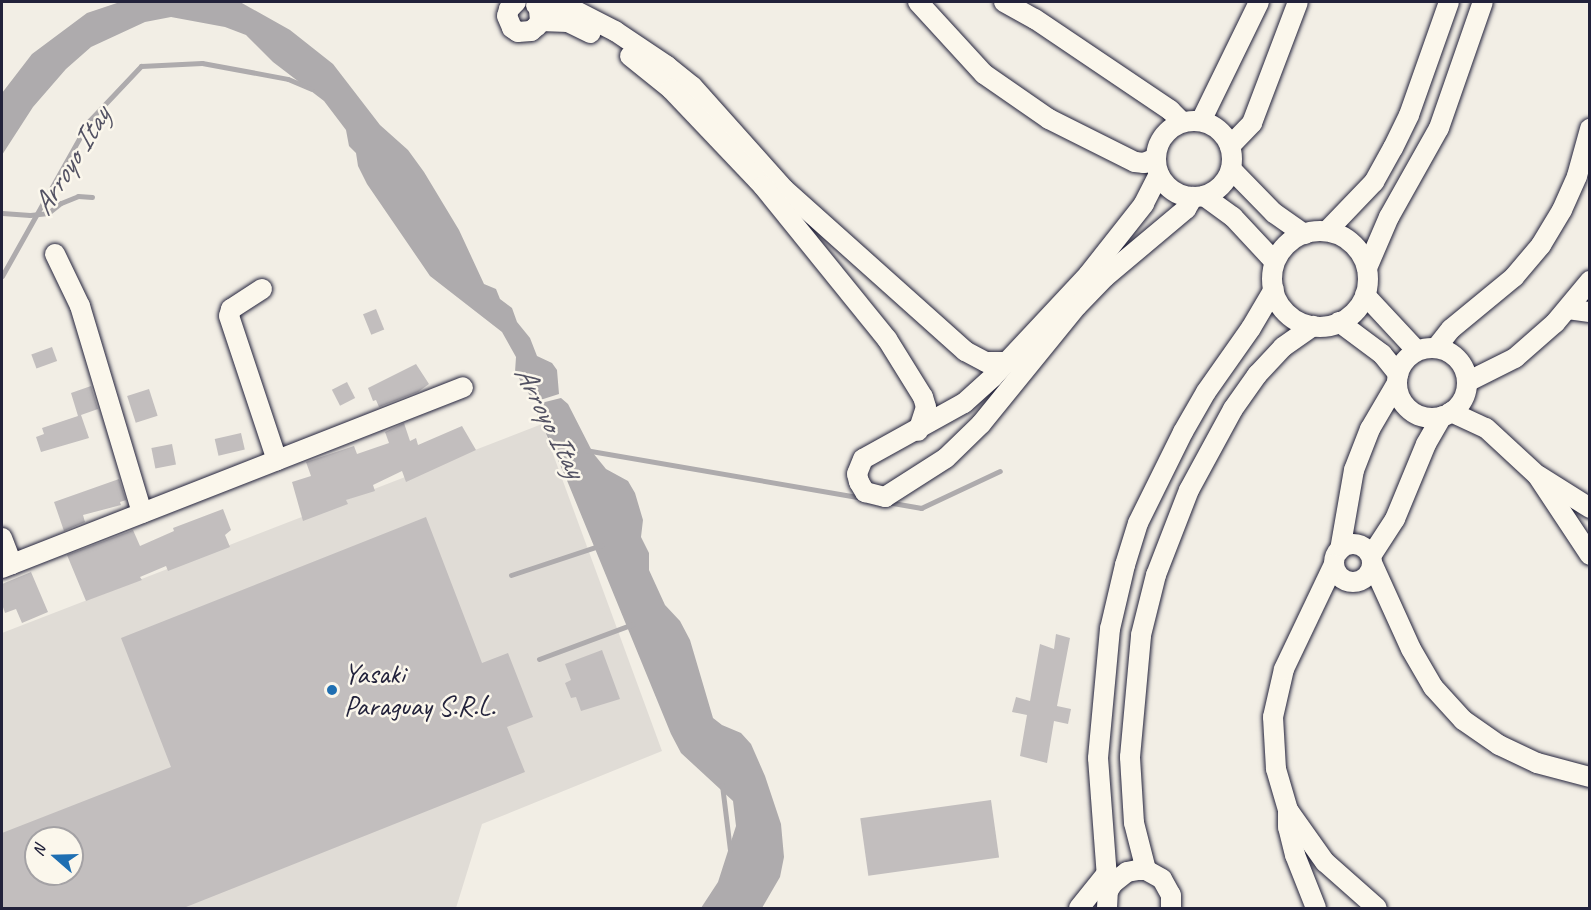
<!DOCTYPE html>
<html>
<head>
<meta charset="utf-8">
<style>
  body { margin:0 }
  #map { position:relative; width:1591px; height:910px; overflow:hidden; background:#f2eee5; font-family:Caveat,sans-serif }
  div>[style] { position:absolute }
  .built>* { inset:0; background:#e0dcd6 }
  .water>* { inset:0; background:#aeabad }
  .stream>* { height:5px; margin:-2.5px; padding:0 2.5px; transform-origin:2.5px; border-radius:2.5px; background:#aeabad }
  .building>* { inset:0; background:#c2bebe; transform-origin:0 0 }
  .roads { filter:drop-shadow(0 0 2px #22223b) drop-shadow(0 0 2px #22223b) }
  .minor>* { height:20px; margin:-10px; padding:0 10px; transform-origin:10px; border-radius:10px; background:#fbf7ec }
  .minor>.ring { margin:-10px; padding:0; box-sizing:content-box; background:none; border:20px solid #fbf7ec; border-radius:50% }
  .dots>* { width:16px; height:16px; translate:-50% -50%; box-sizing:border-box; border:3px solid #fbf7ec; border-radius:50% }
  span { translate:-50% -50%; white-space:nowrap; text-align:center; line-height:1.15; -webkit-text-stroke:5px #fbf7ec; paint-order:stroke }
  .poi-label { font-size:28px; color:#22223b }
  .left { translate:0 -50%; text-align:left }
  .water-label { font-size:30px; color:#535263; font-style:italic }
  .frame { position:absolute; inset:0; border:3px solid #22223b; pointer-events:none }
  .north { position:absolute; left:24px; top:826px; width:60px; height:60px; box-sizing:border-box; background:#fbf7ec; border:2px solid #a4a2a5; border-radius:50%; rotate:290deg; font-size:16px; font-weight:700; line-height:24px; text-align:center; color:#22223b }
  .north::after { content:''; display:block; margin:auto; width:21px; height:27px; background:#1f6fb2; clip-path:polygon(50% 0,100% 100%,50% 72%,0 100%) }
</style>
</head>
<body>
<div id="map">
  <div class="built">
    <div style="clip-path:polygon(evenodd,542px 424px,662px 751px,482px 824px,456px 908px,2px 908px,2px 633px,542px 424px,36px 838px,72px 838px,72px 874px,36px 874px,36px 838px)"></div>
  </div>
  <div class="water">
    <div style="clip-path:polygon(120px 2px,240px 2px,290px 30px,333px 64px,380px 125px,408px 150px,424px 172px,459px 230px,484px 284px,496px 289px,500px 299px,512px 308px,517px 322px,530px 338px,537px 356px,552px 363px,557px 370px,559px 394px,534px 402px,515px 372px,516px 357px,502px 332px,430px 276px,367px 184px,358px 166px,356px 153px,349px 146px,346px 130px,324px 101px,273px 62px,246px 35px,225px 27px,171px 17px,145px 22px,91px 47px,66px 69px,33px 107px,2px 155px,2px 93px,32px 54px,87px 13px)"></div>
    <div style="clip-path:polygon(561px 398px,568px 404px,593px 453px,606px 469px,628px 481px,635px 493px,643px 520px,641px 537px,649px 553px,649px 570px,665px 605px,680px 621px,690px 640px,713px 718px,722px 725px,741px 733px,751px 744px,765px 776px,781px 824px,784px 857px,780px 877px,762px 908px,701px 908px,718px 882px,736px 826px,733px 801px,681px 753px,671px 734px,566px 478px,533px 405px)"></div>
  </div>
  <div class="stream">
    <div style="left:2px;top:213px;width:28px;rotate:4deg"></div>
    <div style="left:30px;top:215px;width:18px;rotate:-6deg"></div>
    <div style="left:48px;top:213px;width:16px;rotate:-38deg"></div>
    <div style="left:61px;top:203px;width:18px;rotate:-22deg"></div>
    <div style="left:78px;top:196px;width:14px;rotate:4deg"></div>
    <div style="left:2px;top:276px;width:178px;rotate:-60.7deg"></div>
    <div style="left:89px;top:121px;width:76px;rotate:-46.6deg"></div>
    <div style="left:141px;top:66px;width:61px;rotate:-2.8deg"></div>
    <div style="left:202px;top:63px;width:87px;rotate:10.5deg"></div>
    <div style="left:288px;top:79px;width:25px;rotate:23deg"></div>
    <div style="left:585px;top:450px;width:282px;rotate:9.8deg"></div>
    <div style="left:887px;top:502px;width:35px;rotate:10deg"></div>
    <div style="left:921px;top:508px;width:87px;rotate:-25.1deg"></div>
    <div style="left:511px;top:575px;width:95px;rotate:-18.4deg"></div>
    <div style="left:539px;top:659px;width:100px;rotate:-20.4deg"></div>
    <div style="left:722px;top:785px;width:65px;rotate:83deg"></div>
  </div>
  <div class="building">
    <div style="left:376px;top:309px;width:22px;height:14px;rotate:68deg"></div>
    <div style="left:52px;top:347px;width:15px;height:22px;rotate:70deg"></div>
    <div style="clip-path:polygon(416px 364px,429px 384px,418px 392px,379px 407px,376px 400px,373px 401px,368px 388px)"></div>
    <div style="left:347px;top:382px;width:18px;height:17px;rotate:63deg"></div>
    <div style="clip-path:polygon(91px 386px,98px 409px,81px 415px,89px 438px,41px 452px,36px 437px,44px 434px,42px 428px,78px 416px,71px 393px)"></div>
    <div style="left:149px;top:389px;width:28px;height:23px;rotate:72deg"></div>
    <div style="clip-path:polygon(404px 423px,410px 441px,416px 438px,418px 445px,462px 426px,476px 450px,406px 482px,402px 471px,373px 485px,375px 491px,346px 500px,348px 504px,303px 521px,292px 482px,311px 476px,306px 462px,354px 446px,357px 454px,389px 443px,385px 432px)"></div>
    <div style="left:241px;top:433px;width:17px;height:27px;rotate:77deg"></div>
    <div style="left:172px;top:444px;width:21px;height:21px;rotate:79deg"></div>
    <div style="clip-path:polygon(119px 479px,126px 500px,120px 502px,121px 505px,83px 515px,85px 522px,64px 531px,54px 502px)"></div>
    <div style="clip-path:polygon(223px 509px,231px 530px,225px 535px,230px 547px,168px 571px,166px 566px,140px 577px,142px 580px,86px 601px,67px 555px,133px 530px,140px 546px,174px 531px,173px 528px)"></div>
    <div style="clip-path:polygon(evenodd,426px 517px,482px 663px,508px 653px,533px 717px,507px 727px,525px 772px,181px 909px,2px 909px,2px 833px,171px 767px,121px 638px,426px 517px,36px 838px,72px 838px,72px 874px,36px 874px,36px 838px)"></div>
    <div style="clip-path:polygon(31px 572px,48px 612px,22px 623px,16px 609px,5px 613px,2px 604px,2px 584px)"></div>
    <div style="clip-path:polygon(1056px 634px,1070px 638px,1057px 706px,1071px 709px,1068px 724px,1054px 721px,1047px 763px,1020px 756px,1027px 715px,1012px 712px,1016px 697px,1030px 701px,1040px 644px,1054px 649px)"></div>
    <div style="clip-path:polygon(602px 650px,620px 699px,581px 711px,576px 697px,571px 698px,565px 683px,571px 680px,565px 664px)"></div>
    <div style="left:991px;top:800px;width:58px;height:132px;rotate:82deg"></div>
  </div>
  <div class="roads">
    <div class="minor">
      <div style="left:516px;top:2px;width:10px;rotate:135deg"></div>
      <div style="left:509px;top:9px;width:7px;rotate:106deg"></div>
      <div style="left:507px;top:16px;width:13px;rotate:67deg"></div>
      <div style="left:512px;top:28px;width:7px;rotate:34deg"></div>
      <div style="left:518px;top:32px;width:13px;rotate:-4deg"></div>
      <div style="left:531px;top:31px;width:8px;rotate:-40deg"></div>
      <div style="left:537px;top:26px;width:6px;rotate:-59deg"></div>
      <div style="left:540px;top:21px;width:11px;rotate:-95deg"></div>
      <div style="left:918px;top:2px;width:98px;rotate:47.5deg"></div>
      <div style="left:984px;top:74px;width:79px;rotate:34.7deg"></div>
      <div style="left:1049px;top:119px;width:96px;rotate:26.6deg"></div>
      <div style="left:1135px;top:162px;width:9px;rotate:6deg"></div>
      <div style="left:1144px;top:163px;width:13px;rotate:-23deg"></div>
      <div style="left:1004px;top:2px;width:35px;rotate:29deg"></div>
      <div style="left:1035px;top:19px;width:163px;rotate:34deg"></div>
      <div style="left:1170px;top:110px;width:17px;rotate:45deg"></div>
      <div style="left:536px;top:5px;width:17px;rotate:-7deg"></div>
      <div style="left:553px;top:3px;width:18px;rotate:16deg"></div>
      <div style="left:570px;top:8px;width:51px;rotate:27.1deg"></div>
      <div style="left:615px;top:31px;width:63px;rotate:33.9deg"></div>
      <div style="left:667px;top:66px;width:32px;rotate:39deg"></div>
      <div style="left:692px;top:86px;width:138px;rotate:48.2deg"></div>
      <div style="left:784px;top:189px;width:243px;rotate:41.8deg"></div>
      <div style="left:965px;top:351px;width:24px;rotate:28deg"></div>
      <div style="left:986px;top:362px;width:24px"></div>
      <div style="left:540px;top:21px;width:28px;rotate:2deg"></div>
      <div style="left:568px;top:22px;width:25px;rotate:26deg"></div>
      <div style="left:630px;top:56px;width:53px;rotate:38.8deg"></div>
      <div style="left:671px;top:89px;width:134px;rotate:46.5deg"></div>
      <div style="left:763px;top:186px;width:197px;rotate:51deg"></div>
      <div style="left:887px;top:339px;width:68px;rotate:58.2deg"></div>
      <div style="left:923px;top:397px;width:10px;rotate:73deg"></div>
      <div style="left:926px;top:407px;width:25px;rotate:108deg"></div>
      <div style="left:1201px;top:121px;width:132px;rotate:-64deg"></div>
      <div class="ring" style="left:1156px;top:121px;width:56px;height:56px"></div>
      <div style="left:1230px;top:146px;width:32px;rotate:-46deg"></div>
      <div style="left:1252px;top:123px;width:129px;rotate:-69.2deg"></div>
      <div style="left:1231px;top:169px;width:62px;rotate:45.7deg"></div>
      <div style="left:1274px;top:213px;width:37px;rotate:35deg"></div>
      <div style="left:1159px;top:174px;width:34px;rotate:117deg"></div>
      <div style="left:1144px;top:204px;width:90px;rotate:128.3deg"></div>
      <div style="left:1088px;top:275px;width:139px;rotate:133deg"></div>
      <div style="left:993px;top:377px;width:39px;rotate:138deg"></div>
      <div style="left:964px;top:403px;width:115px;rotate:151deg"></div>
      <div style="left:863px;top:459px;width:16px;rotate:112deg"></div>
      <div style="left:857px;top:474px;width:8px;rotate:76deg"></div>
      <div style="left:859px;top:482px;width:12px;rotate:59deg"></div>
      <div style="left:865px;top:492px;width:21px;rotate:14deg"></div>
      <div style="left:885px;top:497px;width:72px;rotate:-32.6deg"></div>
      <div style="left:946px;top:458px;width:49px;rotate:-44.2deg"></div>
      <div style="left:981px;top:424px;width:152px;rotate:-50.9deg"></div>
      <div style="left:1077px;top:306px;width:40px;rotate:-46deg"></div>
      <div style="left:1105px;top:277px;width:106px;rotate:-40deg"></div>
      <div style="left:1186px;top:209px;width:14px;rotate:-60deg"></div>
      <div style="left:1204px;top:196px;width:36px;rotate:36deg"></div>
      <div style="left:1233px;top:217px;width:60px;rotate:47deg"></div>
      <div style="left:1327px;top:231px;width:68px;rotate:-46.2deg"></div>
      <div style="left:1374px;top:182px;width:39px;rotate:-61deg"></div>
      <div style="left:1393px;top:148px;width:37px;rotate:-64deg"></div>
      <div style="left:1409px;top:115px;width:120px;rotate:-70.5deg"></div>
      <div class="ring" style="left:1272px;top:231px;width:76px;height:76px"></div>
      <div style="left:55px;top:254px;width:58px;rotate:64.3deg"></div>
      <div style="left:80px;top:306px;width:216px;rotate:73.3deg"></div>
      <div style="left:1367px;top:268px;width:56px;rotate:-66.7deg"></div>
      <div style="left:1389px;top:217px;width:102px;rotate:-60.7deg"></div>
      <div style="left:1439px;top:128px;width:133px;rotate:-70.8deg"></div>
      <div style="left:262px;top:289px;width:37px;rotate:147deg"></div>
      <div style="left:231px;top:309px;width:7px;rotate:106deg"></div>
      <div style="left:229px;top:316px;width:152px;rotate:71.6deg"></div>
      <div style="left:1365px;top:295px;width:76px;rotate:47.1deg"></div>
      <div style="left:1568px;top:309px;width:22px;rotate:8deg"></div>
      <div style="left:1339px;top:322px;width:54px;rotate:36.7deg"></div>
      <div style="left:1382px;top:354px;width:26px;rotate:51deg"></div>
      <div style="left:1436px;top:348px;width:24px;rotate:-52deg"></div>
      <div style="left:1451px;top:329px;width:82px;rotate:-39.5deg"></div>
      <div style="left:1514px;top:277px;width:42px;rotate:-49.8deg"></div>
      <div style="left:1541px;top:245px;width:41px;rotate:-59deg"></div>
      <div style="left:1562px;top:210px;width:37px;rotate:-66deg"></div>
      <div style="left:1577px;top:176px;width:49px;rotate:-74.5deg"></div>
      <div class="ring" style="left:1397px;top:348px;width:50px;height:50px"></div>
      <div style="left:1467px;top:382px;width:54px;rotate:-26.6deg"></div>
      <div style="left:1515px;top:358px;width:53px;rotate:-41.2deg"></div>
      <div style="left:1555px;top:323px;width:55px;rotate:-50.2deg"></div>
      <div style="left:1451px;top:412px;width:38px;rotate:25deg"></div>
      <div style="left:1486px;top:428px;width:69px;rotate:42.7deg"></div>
      <div style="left:1537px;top:475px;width:96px;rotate:56.5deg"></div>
      <div style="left:1539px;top:476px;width:60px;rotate:32.1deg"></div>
      <div style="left:2px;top:538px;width:28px;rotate:69deg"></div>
      <div class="ring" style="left:1334px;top:544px;width:18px;height:18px"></div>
      <div style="left:1340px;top:550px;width:81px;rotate:-80.1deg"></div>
      <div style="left:1354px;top:470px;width:44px;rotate:-68.7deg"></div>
      <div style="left:1370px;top:429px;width:53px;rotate:-59.6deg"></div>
      <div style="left:1371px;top:556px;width:44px;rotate:-57deg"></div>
      <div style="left:1395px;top:519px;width:81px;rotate:-67.5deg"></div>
      <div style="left:1426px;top:444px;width:32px;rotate:-60deg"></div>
      <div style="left:1372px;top:563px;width:94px;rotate:65.6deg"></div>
      <div style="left:1411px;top:649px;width:44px;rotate:59.9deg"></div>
      <div style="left:1433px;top:687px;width:45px;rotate:47.7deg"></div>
      <div style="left:1463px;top:720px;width:44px;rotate:34.8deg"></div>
      <div style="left:1499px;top:745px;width:42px;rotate:25.3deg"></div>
      <div style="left:1537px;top:763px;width:55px;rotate:14.8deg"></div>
      <div style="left:2px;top:568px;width:495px;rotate:-21.4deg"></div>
      <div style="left:1288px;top:810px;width:64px;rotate:54.6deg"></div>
      <div style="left:1325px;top:862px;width:69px;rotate:41.5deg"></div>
      <div style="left:1146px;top:870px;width:49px;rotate:-104.3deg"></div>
      <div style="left:1134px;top:823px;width:66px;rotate:-93.5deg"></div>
      <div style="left:1130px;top:757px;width:122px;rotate:-84.8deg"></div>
      <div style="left:1141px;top:635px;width:62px;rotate:-76deg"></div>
      <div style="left:1156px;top:575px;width:91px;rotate:-68.8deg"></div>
      <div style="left:1189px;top:490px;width:92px;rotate:-61.5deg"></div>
      <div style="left:1233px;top:409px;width:42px;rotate:-54.8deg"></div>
      <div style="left:1257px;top:375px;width:38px;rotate:-47deg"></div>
      <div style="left:1283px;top:347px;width:37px;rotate:-35deg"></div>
      <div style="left:1108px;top:891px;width:133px;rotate:-94.3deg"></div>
      <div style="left:1098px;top:758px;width:130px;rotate:-84.7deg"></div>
      <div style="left:1110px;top:629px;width:66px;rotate:-76.8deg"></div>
      <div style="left:1125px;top:565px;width:44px;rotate:-72.8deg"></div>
      <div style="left:1138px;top:523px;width:102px;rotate:-63.7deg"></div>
      <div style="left:1183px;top:432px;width:46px;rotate:-60.1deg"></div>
      <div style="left:1206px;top:392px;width:78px;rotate:-54.9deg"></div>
      <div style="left:1251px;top:328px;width:45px;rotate:-59.5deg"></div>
      <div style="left:1079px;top:908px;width:45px;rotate:-51.3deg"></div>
      <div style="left:1107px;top:908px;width:17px;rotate:-87deg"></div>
      <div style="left:1108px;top:891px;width:9px;rotate:-58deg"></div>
      <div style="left:1113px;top:883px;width:18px;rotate:-38deg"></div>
      <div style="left:1127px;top:872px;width:10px;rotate:-11deg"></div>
      <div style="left:1137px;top:870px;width:9px"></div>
      <div style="left:1146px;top:870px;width:18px;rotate:29deg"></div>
      <div style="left:1162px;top:879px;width:18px;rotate:61deg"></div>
      <div style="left:1171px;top:895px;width:13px;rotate:90deg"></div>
      <div style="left:1316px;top:908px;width:57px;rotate:-111.6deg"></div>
      <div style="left:1295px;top:855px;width:29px;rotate:-104deg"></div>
      <div style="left:1288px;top:827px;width:17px;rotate:-90deg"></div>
      <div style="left:1288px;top:810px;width:43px;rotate:-106.3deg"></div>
      <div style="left:1276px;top:769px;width:52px;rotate:-93.3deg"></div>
      <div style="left:1273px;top:717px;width:49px;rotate:-77.1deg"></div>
      <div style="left:1284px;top:669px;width:116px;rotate:-64.5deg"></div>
    </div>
  </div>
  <div class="dots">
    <div style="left:332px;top:690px;background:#1f6fb2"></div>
  </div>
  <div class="poi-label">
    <span class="left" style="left:344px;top:690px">Yasaki<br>Paraguay S.R.L.</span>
  </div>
  <div class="water-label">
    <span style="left:71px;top:161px;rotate:-58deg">Arroyo Itay</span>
    <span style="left:550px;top:421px;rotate:63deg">Arroyo Itay</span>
  </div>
  <div class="frame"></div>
  <div class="north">N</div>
</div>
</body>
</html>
